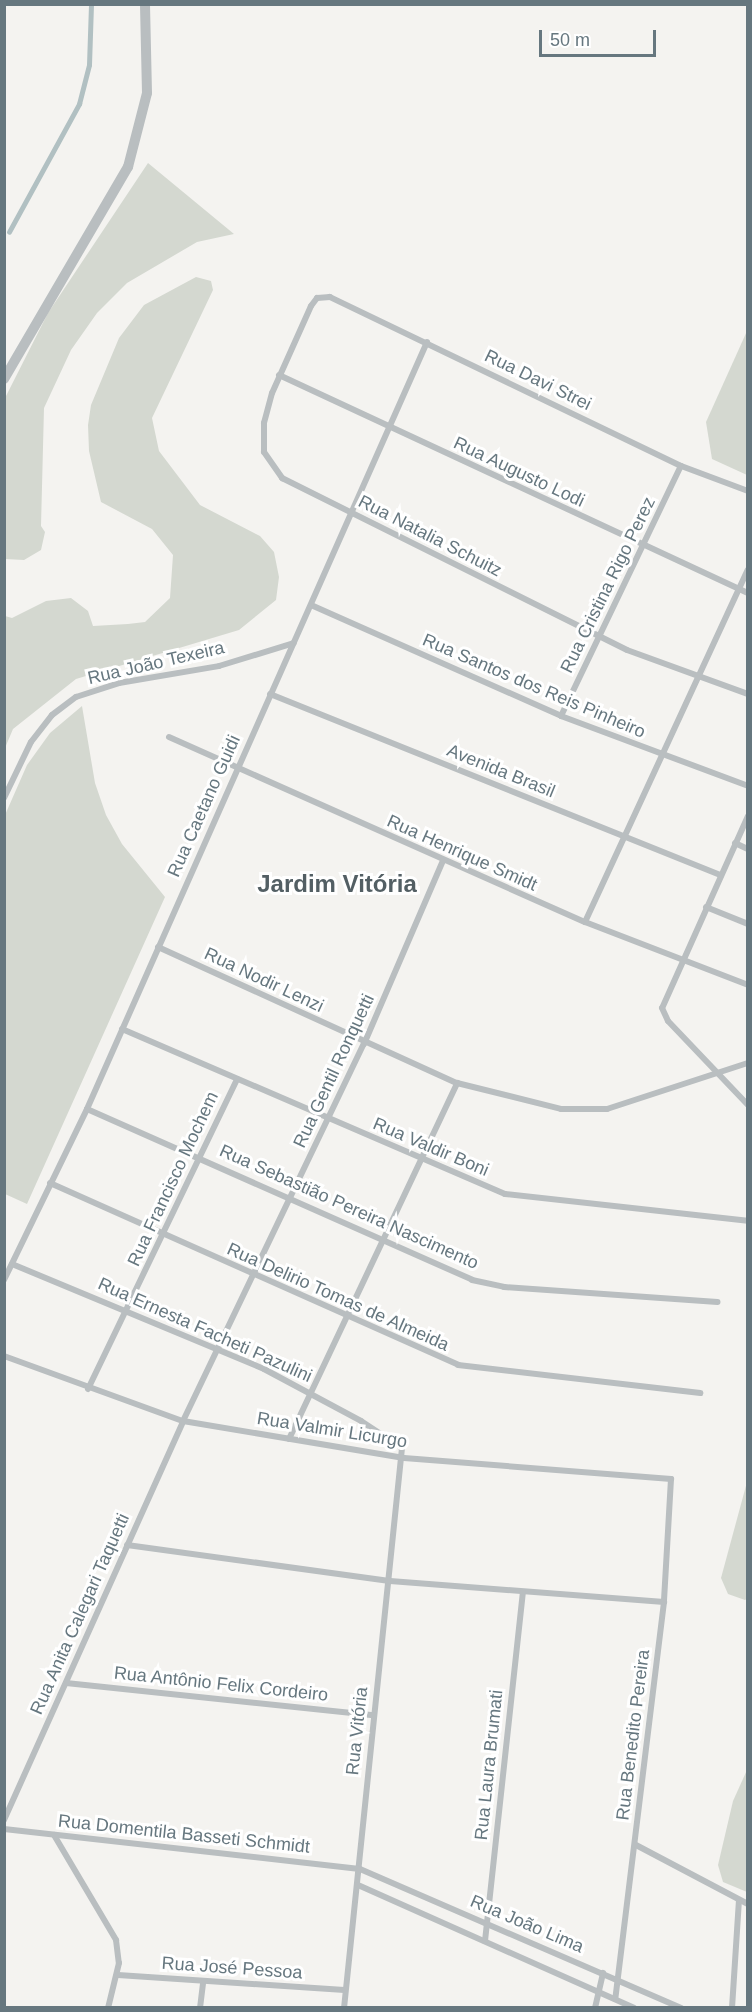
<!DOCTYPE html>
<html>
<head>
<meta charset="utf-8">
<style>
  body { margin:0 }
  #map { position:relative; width:752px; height:2012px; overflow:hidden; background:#f4f3f0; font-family:Arial,sans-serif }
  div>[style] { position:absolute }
  .green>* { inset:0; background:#d4d8d0 }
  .stream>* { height:4.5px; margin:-2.25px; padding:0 2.25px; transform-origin:2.25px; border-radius:2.25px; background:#b1c0c2 }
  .minor>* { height:6px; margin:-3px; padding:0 3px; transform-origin:3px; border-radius:3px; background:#b9bec0 }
  .tertiary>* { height:10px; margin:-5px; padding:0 5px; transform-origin:5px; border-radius:5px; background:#b9bec0 }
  span { translate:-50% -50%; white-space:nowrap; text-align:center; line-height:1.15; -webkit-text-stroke:6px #fff; paint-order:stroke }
  .street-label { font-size:18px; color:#66777f }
  .district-label { font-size:24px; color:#535f64; font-weight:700 }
  .frame { position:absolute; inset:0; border:6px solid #66777f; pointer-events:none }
  .scale { position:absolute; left:539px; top:30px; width:117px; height:27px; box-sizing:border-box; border:3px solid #66777f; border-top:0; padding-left:8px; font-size:18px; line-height:21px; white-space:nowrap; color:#66777f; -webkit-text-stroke:4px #fff; paint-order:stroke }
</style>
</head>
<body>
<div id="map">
  <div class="green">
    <div style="clip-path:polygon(148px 163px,234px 234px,197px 242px,127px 283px,97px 313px,71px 350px,44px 408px,41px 526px,45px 532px,41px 550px,24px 560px,5px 559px,5px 398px,48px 313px)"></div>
    <div style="clip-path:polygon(196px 277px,211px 281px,213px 290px,152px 418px,159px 451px,200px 505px,260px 536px,274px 552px,279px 577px,276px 600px,239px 630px,76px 679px,13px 729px,5px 748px,5px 616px,12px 618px,46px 601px,71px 598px,88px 611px,93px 626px,128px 624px,145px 622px,170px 598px,173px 555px,152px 529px,101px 502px,89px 451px,88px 425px,91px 405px,119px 338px,144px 305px)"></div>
    <div style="clip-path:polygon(747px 331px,747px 475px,712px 459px,706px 422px)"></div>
    <div style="clip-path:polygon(82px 706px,95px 783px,106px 815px,122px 844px,165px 897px,27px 1204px,5px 1194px,5px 815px,27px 765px,50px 733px)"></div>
    <div style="clip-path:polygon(747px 1482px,748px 1598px,745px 1600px,728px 1594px,721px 1578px)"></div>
    <div style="clip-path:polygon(747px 1770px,747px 1892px,723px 1882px,718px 1865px,733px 1801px)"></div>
  </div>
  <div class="stream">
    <div style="left:9px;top:232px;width:146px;rotate:-61.3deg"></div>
    <div style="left:79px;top:104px;width:40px;rotate:-75.6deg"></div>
    <div style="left:89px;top:65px;width:61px;rotate:-88.1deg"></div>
  </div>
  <div class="minor">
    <div style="left:279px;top:375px;width:517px;rotate:24.93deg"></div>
    <div style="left:748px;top:491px;width:72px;rotate:-159.5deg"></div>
    <div style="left:681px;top:466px;width:390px;rotate:-154.3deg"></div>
    <div style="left:330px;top:297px;width:13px;rotate:176deg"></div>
    <div style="left:317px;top:298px;width:10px;rotate:127deg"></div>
    <div style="left:311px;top:306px;width:95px;rotate:114.1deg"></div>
    <div style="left:272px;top:393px;width:31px;rotate:105deg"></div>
    <div style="left:264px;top:423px;width:29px;rotate:90deg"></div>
    <div style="left:264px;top:452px;width:32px;rotate:55deg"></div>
    <div style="left:282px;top:478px;width:385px;rotate:26.5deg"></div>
    <div style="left:627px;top:650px;width:129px;rotate:20deg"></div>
    <div style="left:311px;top:605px;width:274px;rotate:23.9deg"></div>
    <div style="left:561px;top:716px;width:200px;rotate:20.5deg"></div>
    <div style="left:270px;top:694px;width:486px;rotate:21.9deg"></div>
    <div style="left:561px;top:716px;width:277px;rotate:-64.4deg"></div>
    <div style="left:169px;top:737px;width:455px;rotate:24deg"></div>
    <div style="left:585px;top:922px;width:175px;rotate:21.1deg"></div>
    <div style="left:4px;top:798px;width:62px;rotate:-64.3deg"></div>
    <div style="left:31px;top:742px;width:34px;rotate:-52deg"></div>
    <div style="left:52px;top:715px;width:30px;rotate:-37deg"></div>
    <div style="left:76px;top:697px;width:45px;rotate:-18deg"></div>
    <div style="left:119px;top:683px;width:101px;rotate:-9.6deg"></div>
    <div style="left:219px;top:666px;width:78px;rotate:-17deg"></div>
    <div style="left:748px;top:816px;width:210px;rotate:114.1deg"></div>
    <div style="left:662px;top:1008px;width:14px;rotate:65deg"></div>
    <div style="left:668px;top:1021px;width:116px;rotate:46.4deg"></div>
    <div style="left:735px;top:843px;width:14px;rotate:25deg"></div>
    <div style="left:706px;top:907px;width:45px;rotate:22deg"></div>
    <div style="left:585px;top:922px;width:388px;rotate:-65.2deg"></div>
    <div style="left:158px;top:947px;width:328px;rotate:24.5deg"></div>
    <div style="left:457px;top:1083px;width:107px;rotate:14deg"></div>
    <div style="left:561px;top:1109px;width:46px"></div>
    <div style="left:607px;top:1109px;width:148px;rotate:-18.1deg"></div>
    <div style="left:122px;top:1029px;width:417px;rotate:23.3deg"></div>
    <div style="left:505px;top:1194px;width:244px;rotate:6.3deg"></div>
    <div style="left:87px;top:1109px;width:421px;rotate:23.9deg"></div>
    <div style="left:472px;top:1280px;width:33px;rotate:12deg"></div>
    <div style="left:504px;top:1287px;width:214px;rotate:4deg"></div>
    <div style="left:50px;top:1183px;width:447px;rotate:24deg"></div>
    <div style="left:458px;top:1365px;width:244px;rotate:6.6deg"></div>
    <div style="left:12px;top:1264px;width:273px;rotate:22.6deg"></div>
    <div style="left:264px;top:1369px;width:110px;rotate:28.2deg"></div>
    <div style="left:361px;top:1421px;width:49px;rotate:33.4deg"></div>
    <div style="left:402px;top:1448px;width:563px;rotate:95.91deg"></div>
    <div style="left:4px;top:1280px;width:190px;rotate:-64.1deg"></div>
    <div style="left:87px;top:1109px;width:839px;rotate:-66.09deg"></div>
    <div style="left:4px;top:1356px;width:190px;rotate:20deg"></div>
    <div style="left:183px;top:1421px;width:224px;rotate:9.5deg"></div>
    <div style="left:404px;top:1458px;width:268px;rotate:4.5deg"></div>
    <div style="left:671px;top:1479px;width:123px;rotate:93.3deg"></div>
    <div style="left:664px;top:1602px;width:400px;rotate:97deg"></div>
    <div style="left:88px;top:1389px;width:344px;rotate:-64.3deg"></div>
    <div style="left:289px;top:1439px;width:394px;rotate:-64.7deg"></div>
    <div style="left:127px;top:1545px;width:265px;rotate:7.8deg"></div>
    <div style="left:390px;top:1581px;width:275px;rotate:4.4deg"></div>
    <div style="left:66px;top:1683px;width:309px;rotate:6deg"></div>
    <div style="left:4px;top:1820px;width:437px;rotate:-65.8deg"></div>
    <div style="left:183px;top:1421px;width:418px;rotate:-64.4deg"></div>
    <div style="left:364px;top:1044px;width:199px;rotate:-66.7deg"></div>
    <div style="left:4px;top:1829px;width:358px;rotate:6.4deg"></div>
    <div style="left:360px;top:1869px;width:350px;rotate:23.4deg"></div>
    <div style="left:54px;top:1835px;width:122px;rotate:59.4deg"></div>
    <div style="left:116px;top:1940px;width:23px;rotate:83deg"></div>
    <div style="left:119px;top:1963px;width:46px;rotate:103.7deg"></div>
    <div style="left:636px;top:1845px;width:127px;rotate:27.8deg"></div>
    <div style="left:358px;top:1885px;width:302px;rotate:24deg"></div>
    <div style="left:485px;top:1941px;width:351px;rotate:-83.8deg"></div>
    <div style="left:118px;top:1975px;width:227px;rotate:3.8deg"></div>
    <div style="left:200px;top:2008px;width:25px;rotate:-83deg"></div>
    <div style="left:595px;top:2008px;width:36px;rotate:-77deg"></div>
    <div style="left:732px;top:2008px;width:107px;rotate:-86.3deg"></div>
  </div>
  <div class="tertiary">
    <div style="left:4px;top:379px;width:246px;rotate:-59.7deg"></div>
    <div style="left:128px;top:167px;width:76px;rotate:-75.6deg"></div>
    <div style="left:147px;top:93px;width:89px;rotate:-91.3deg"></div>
  </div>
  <div class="street-label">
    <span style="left:538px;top:380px;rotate:26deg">Rua Davi Strei</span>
    <span style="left:519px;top:472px;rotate:25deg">Rua Augusto Lodi</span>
    <span style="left:430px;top:536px;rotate:27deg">Rua Natalia Schuitz</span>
    <span style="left:608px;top:585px;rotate:-64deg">Rua Cristina Rigo Perez</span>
    <span style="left:156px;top:663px;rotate:-13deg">Rua João Texeira</span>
    <span style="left:534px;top:686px;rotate:23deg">Rua Santos dos Reis Pinheiro</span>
    <span style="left:501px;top:771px;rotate:22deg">Avenida Brasil</span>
    <span style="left:204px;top:806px;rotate:-66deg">Rua Caetano Guidi</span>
    <span style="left:462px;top:853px;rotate:24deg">Rua Henrique Smidt</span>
    <span style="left:264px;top:980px;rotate:25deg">Rua Nodir Lenzi</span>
    <span style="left:334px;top:1071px;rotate:-65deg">Rua Gentil Ronquetti</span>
    <span style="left:431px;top:1147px;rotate:23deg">Rua Valdir Boni</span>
    <span style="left:173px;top:1179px;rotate:-65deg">Rua Francisco Mochem</span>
    <span style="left:349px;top:1207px;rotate:24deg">Rua Sebastião Pereira Nascimento</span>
    <span style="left:338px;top:1297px;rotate:24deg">Rua Delirio Tomas de Almeida</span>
    <span style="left:205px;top:1330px;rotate:24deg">Rua Ernesta Facheti Pazulini</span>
    <span style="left:332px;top:1430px;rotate:9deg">Rua Valmir Licurgo</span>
    <span style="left:80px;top:1614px;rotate:-66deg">Rua Anita Calegari Taquetti</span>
    <span style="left:221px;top:1684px;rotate:6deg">Rua Antônio Felix Cordeiro</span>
    <span style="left:357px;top:1731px;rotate:-84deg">Rua Vitória</span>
    <span style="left:633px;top:1735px;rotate:-83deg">Rua Benedito Pereira</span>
    <span style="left:489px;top:1765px;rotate:-84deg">Rua Laura Brumati</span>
    <span style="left:184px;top:1834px;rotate:6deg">Rua Domentila Basseti Schmidt</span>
    <span style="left:527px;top:1924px;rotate:23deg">Rua João Lima</span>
    <span style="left:232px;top:1968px;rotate:4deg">Rua José Pessoa</span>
  </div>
  <div class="district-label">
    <span style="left:337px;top:884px">Jardim Vitória</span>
  </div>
  <div class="frame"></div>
  <div class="scale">50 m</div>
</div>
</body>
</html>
